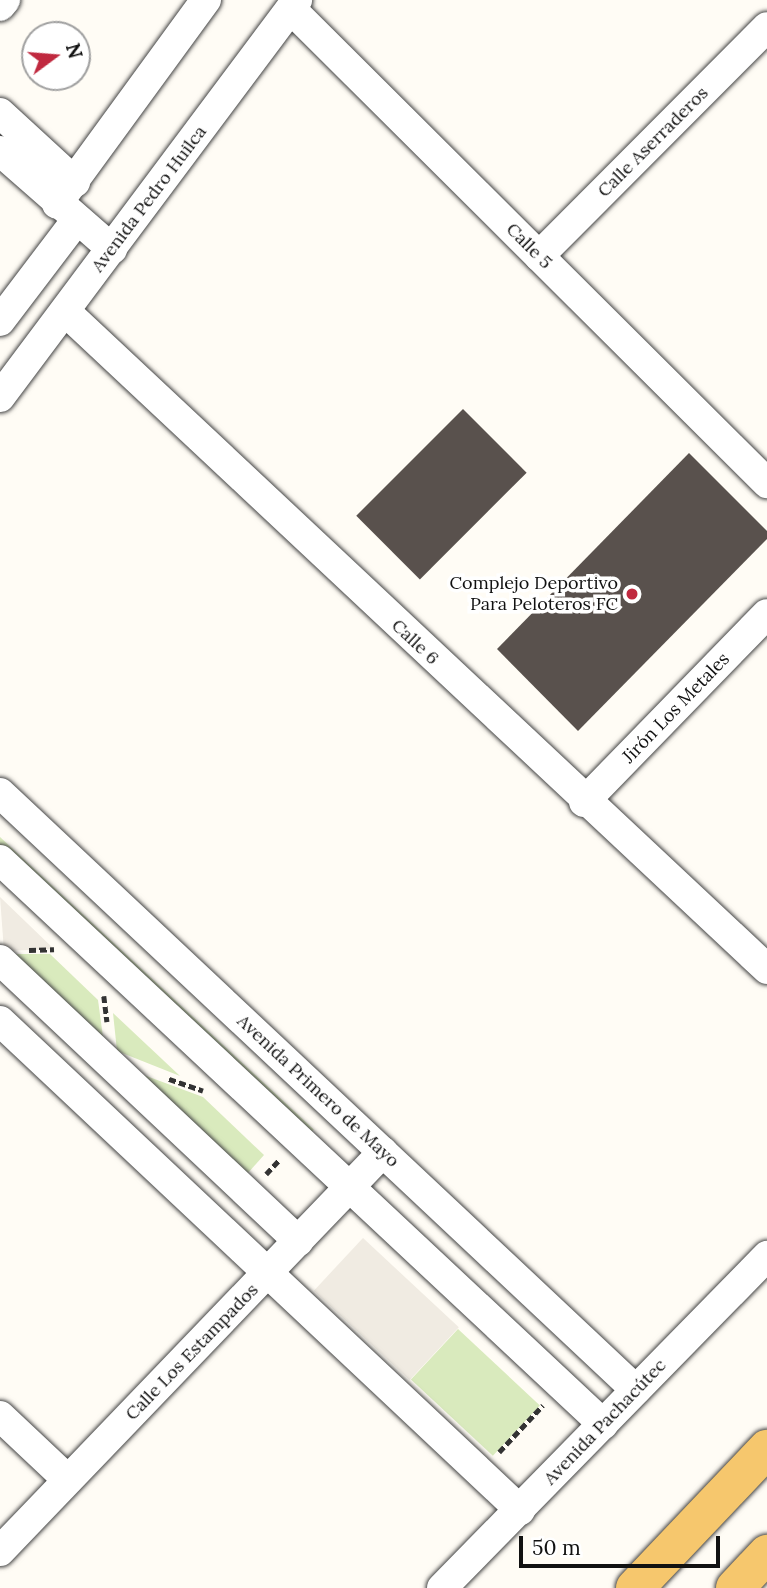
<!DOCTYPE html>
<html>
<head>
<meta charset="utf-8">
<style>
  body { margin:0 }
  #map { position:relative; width:767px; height:1588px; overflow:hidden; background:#fffcf5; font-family:Lora,serif }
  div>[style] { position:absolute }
  .green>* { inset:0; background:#d9eabd; transform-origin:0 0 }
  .plaza>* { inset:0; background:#f0ebe2; transform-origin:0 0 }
  .building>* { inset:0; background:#59514d; transform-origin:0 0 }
  .path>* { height:4.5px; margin-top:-2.25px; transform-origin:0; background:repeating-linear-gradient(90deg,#333 0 7px,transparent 0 10.5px) }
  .roads { filter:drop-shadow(0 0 2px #444) drop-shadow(0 0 2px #444) }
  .street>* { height:30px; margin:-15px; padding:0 15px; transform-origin:15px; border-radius:15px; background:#fff }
  .primary>* { height:38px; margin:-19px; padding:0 19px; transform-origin:19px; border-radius:19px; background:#f6c76d }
  .dots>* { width:19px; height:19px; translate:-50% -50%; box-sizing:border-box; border:4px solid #fff; border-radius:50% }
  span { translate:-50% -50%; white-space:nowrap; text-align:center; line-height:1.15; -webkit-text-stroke:7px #fff; paint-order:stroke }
  .street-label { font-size:18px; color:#111 }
  .poi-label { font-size:18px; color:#111 }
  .right { translate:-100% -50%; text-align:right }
  .north { position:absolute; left:21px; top:21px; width:70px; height:70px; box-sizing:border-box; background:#fff; border:2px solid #a0a0a0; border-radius:50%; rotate:74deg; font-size:19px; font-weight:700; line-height:28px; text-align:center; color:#111 }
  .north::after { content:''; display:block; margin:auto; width:24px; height:32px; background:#c0293f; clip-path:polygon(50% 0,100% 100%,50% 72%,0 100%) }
  .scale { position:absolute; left:519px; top:1536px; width:201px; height:32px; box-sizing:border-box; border:4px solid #111; border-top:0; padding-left:9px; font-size:21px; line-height:24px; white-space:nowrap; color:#111; -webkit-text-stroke:5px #fff; paint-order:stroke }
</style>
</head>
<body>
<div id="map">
  <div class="green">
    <div style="left:0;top:837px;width:429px;height:17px;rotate:43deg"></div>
    <div style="clip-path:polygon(13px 954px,50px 954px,98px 1000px,103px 1037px)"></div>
    <div style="clip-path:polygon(113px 1013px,180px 1076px,117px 1051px)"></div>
    <div style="clip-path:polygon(141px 1074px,203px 1097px,264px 1155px,247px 1174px)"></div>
    <div style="left:458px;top:1329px;width:112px;height:69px;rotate:43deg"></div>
  </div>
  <div class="plaza">
    <div style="clip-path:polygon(0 897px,54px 949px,4px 951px)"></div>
    <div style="left:363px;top:1238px;width:131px;height:72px;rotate:43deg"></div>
  </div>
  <div class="building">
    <div style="left:463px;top:409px;width:90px;height:151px;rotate:45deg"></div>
    <div style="clip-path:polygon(689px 453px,767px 531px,767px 539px,578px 731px,497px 649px)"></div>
  </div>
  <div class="path">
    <div style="left:29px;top:950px;width:25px;rotate:-2deg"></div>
    <div style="left:104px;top:996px;width:26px;rotate:83deg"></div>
    <div style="left:169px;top:1079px;width:36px;rotate:19deg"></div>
    <div style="left:266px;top:1174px;width:19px;rotate:-47deg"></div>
    <div style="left:499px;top:1452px;width:64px;rotate:-46.9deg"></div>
  </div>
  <div class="roads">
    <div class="street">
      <div style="left:0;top:6px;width:8px;rotate:-50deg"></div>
      <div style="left:291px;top:9px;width:672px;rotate:44.88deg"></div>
      <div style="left:0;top:113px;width:102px;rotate:42.6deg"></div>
      <div style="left:0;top:151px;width:149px;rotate:41.2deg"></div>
      <div style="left:57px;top:204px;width:253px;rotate:-53.9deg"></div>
      <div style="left:539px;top:256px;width:323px;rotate:-45.1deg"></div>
      <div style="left:66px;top:312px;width:961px;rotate:43.14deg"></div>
      <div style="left:0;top:321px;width:126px;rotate:-52.8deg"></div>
      <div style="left:0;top:397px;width:496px;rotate:-53.2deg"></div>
      <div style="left:0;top:793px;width:872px;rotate:43.19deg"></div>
      <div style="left:584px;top:802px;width:262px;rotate:-45.8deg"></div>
      <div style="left:0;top:860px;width:826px;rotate:43.09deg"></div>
      <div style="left:0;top:960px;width:410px;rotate:43.3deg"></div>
      <div style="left:0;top:1021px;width:714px;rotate:43.24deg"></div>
      <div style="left:0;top:1416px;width:93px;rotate:43.3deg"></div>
      <div style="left:0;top:1551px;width:553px;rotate:-46.17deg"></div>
      <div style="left:442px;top:1588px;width:465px;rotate:-45.6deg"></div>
    </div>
    <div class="primary">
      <div style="left:635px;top:1588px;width:192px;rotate:-46.5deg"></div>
      <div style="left:735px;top:1588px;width:47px;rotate:-46.7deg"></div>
    </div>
  </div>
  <div class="dots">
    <div style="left:632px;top:594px;background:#c0293f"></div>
  </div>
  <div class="street-label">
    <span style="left:653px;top:142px;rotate:-45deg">Calle Aserraderos</span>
    <span style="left:149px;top:199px;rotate:-53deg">Avenida Pedro Huilca</span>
    <span style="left:529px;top:246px;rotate:45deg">Calle 5</span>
    <span style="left:415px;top:642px;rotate:43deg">Calle 6</span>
    <span style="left:676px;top:708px;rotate:-46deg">Jirón Los Metales</span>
    <span style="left:318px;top:1091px;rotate:43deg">Avenida Primero de Mayo</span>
    <span style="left:192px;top:1352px;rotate:-46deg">Calle Los Estampados</span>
    <span style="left:605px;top:1422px;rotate:-46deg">Avenida Pachacútec</span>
  </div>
  <div class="poi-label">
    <span class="right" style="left:618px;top:594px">Complejo Deportivo<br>Para Peloteros FC</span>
  </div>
  <div class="north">N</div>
  <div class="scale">50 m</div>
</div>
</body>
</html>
